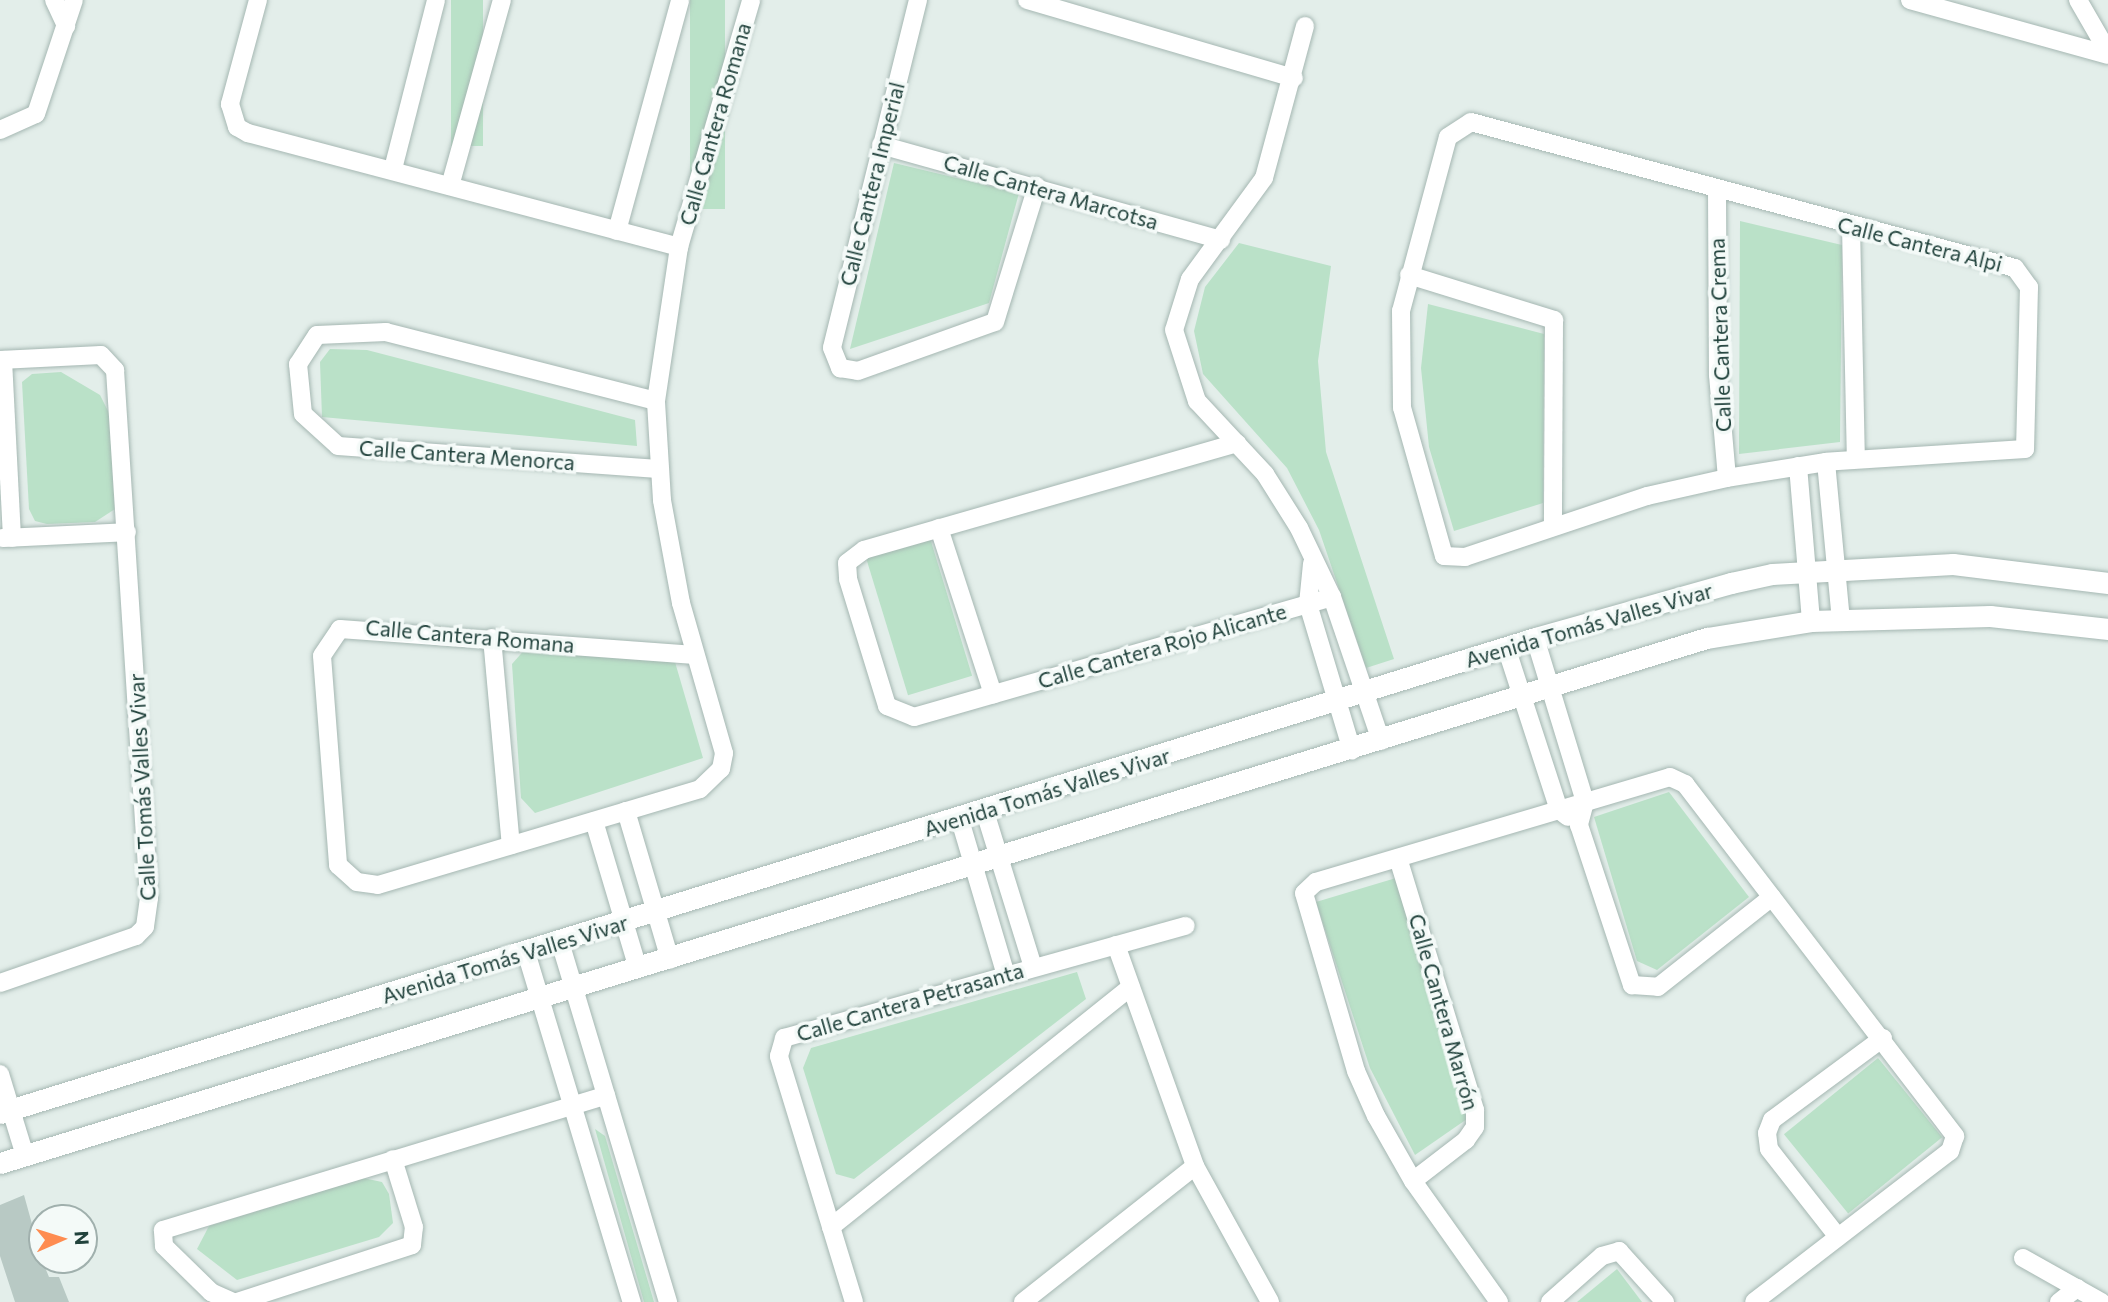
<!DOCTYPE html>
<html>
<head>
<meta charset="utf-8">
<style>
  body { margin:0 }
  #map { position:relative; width:2108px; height:1302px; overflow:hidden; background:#e3eeea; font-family:Commissioner,sans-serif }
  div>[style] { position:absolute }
  .green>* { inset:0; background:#bae1c8; transform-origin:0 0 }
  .building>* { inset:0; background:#b8c9c4 }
  .roads { filter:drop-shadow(0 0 2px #a5b7b2) drop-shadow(0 0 2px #a5b7b2) }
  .street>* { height:18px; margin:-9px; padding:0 9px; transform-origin:9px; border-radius:9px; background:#fff }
  .secondary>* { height:21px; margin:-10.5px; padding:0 10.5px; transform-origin:10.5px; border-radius:10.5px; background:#fff }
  span { translate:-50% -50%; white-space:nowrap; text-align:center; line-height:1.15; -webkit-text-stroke:7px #f4faf8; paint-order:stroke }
  .street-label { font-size:21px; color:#21423c }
  .north { position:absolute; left:28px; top:1204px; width:70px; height:70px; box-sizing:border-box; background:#f4faf8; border:2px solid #a0b0ad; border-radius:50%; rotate:87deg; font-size:19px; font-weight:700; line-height:28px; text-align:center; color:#21423c }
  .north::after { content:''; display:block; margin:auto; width:24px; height:32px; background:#fe8c51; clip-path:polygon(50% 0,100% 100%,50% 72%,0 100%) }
</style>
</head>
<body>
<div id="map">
  <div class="green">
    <div style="left:451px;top:0;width:32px;height:146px"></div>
    <div style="left:690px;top:0;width:35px;height:209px"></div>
    <div style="clip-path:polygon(894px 163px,1019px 193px,989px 303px,850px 349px)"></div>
    <div style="clip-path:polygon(1740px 221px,1842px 245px,1840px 442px,1739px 454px)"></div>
    <div style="clip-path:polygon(1239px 243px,1331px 266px,1318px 361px,1326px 452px,1394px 659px,1366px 668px,1319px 530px,1287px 468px,1203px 374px,1194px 331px,1205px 287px)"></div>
    <div style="clip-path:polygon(1428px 304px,1544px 334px,1543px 503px,1454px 531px,1429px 447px,1421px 368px)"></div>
    <div style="clip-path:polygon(330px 349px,367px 350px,635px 420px,637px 446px,322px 417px,320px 362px)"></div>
    <div style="clip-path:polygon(61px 372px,100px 395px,109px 413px,115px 509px,95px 522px,47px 524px,35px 521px,29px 509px,22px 382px,32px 374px)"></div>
    <div style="left:930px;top:538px;width:144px;height:67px;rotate:73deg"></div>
    <div style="clip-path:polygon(527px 647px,675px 662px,703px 758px,535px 813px,521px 798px,512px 664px)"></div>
    <div style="clip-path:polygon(1669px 792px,1749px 897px,1657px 970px,1637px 961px,1594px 817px)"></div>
    <div style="clip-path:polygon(1396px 878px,1467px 1119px,1415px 1155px,1370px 1068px,1316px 902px)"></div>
    <div style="clip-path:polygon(1077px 972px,1086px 999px,854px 1179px,836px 1174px,803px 1068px,811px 1048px)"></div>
    <div style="left:1878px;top:1058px;width:102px;height:121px;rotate:51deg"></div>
    <div style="clip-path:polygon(595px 1129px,605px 1136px,654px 1302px,644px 1302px)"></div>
    <div style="clip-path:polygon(363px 1178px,382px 1182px,389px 1194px,393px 1223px,379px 1237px,237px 1280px,197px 1249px,209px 1226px)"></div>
    <div style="clip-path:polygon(1617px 1269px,1642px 1302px,1577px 1302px)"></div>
  </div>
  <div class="building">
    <div style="clip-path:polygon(24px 1195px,42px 1260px,49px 1277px,59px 1277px,69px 1302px,15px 1302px,0 1256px,0 1205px)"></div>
  </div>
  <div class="roads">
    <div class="street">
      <div style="left:54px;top:0;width:29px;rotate:65deg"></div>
      <div style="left:258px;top:0;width:108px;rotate:105.1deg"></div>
      <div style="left:230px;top:104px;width:24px;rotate:73deg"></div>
      <div style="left:237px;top:127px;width:13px;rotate:29deg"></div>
      <div style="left:248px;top:133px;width:446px;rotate:14.8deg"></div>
      <div style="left:918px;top:0;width:358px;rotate:103.9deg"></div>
      <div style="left:832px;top:348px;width:22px;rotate:68deg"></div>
      <div style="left:840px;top:368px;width:18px;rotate:9deg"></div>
      <div style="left:858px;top:371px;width:145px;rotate:-19.7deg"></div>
      <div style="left:995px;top:322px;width:142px;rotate:-72.8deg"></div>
      <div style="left:1027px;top:0;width:278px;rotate:16.3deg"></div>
      <div style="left:1910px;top:0;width:205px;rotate:15.5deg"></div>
      <div style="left:2078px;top:0;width:60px;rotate:60deg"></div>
      <div style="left:1305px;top:26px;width:157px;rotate:105.1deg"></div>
      <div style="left:1264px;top:178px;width:125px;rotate:126.2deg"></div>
      <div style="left:1190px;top:279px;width:53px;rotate:107.4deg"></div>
      <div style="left:1174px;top:330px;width:75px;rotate:72.1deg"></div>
      <div style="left:1197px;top:401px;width:100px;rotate:47deg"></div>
      <div style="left:1265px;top:474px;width:64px;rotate:57.8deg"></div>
      <div style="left:1299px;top:528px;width:76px;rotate:64.4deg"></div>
      <div style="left:1332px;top:597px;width:152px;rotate:71.2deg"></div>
      <div style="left:1471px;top:122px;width:563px;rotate:15.02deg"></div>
      <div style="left:2015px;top:268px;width:24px;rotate:54deg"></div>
      <div style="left:2029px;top:287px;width:162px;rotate:91.4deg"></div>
      <div style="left:2025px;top:449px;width:199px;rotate:176.3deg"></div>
      <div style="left:1826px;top:462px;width:100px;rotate:170.8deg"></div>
      <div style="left:1727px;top:478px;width:82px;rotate:167.3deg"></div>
      <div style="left:1647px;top:496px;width:192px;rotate:161.5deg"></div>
      <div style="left:1465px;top:557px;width:21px;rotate:-177deg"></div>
      <div style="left:1444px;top:556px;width:154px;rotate:-105.8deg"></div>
      <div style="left:1402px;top:408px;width:97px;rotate:-90.6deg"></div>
      <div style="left:1401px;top:311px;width:180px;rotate:-74.9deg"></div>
      <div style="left:1448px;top:137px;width:27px;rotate:-33deg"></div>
      <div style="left:0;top:130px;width:39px;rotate:-24deg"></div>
      <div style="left:36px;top:114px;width:120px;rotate:-71.6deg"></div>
      <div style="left:881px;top:145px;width:353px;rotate:15.6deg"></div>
      <div style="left:393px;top:169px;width:174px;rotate:-75.7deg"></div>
      <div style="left:450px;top:186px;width:193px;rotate:-74.4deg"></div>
      <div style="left:1717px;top:192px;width:183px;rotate:89.7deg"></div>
      <div style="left:1718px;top:375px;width:103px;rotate:85deg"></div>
      <div style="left:1851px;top:226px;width:233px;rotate:88.8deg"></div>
      <div style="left:617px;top:231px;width:239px;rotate:-74.7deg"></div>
      <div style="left:1409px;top:275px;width:152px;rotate:17.2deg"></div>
      <div style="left:1554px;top:320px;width:206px;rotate:90.3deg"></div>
      <div style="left:0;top:360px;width:101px;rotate:-2.8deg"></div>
      <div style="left:101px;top:355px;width:21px;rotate:47deg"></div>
      <div style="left:115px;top:370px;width:529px;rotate:86.32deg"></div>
      <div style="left:149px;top:898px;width:29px;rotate:98deg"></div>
      <div style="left:145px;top:927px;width:13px;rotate:135deg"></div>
      <div style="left:136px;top:936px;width:144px;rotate:160.9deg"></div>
      <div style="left:3px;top:360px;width:178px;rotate:87.1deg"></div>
      <div style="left:656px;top:401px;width:279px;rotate:-165.7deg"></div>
      <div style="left:386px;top:332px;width:69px;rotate:177.5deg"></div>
      <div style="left:317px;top:335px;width:35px;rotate:123deg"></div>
      <div style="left:298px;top:364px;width:50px;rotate:84.3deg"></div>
      <div style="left:303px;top:414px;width:47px;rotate:42.4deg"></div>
      <div style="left:338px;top:446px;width:321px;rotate:4.1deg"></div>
      <div style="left:1237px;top:443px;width:388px;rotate:164deg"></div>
      <div style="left:864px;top:550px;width:21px;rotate:143deg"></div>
      <div style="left:847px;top:563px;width:16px;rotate:86deg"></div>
      <div style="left:848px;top:579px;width:133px;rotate:72.9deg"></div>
      <div style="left:887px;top:706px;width:29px;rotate:22deg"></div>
      <div style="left:914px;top:717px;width:435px;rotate:-16deg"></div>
      <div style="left:1826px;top:462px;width:159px;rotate:84.6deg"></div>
      <div style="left:1798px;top:466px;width:156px;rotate:85.2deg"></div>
      <div style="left:939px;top:528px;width:175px;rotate:72deg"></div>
      <div style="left:2px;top:538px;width:125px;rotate:-2.7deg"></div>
      <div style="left:1312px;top:564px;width:40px;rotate:95.7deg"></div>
      <div style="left:1308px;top:604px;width:153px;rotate:73.3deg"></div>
      <div style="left:492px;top:638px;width:208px;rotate:84.8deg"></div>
      <div style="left:1535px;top:638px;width:171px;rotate:73deg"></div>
      <div style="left:1585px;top:802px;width:24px;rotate:105deg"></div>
      <div style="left:1579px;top:825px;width:169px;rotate:71.7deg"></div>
      <div style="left:1632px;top:985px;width:26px;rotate:4deg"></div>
      <div style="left:1658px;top:987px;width:145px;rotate:-38.3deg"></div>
      <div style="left:1506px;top:647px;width:171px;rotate:72deg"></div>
      <div style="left:1559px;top:810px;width:11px;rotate:38deg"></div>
      <div style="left:695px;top:655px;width:356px;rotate:-175.8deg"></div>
      <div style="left:340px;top:629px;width:32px;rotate:124deg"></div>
      <div style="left:322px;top:656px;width:210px;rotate:85.6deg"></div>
      <div style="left:338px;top:865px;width:25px;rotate:42deg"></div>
      <div style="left:357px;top:882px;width:21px;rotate:8deg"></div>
      <div style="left:378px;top:885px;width:336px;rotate:-16.6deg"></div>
      <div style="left:700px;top:789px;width:29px;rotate:-44deg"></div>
      <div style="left:721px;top:769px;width:16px;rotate:-79deg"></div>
      <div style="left:724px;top:753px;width:156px;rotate:-106deg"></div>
      <div style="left:681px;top:603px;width:105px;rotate:-100.5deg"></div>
      <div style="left:662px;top:500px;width:99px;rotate:-93.5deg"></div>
      <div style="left:656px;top:401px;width:156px;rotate:-81.5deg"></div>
      <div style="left:679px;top:247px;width:257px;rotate:-73.7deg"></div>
      <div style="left:626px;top:811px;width:155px;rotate:73.5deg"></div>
      <div style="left:985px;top:812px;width:162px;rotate:72.8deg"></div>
      <div style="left:960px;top:820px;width:162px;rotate:73.5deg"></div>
      <div style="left:594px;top:821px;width:154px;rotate:73.4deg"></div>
      <div style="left:1398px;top:858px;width:264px;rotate:73deg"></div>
      <div style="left:1475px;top:1110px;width:17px;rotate:90deg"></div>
      <div style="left:1475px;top:1127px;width:16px;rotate:125deg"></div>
      <div style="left:1466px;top:1140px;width:67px;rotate:142.3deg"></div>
      <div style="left:560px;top:942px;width:376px;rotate:73.3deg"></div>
      <div style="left:1116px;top:945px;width:235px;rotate:70.3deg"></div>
      <div style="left:1195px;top:1166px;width:155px;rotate:61.1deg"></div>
      <div style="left:526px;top:952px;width:366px;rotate:73.2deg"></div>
      <div style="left:0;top:1074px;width:86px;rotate:73deg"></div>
      <div style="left:831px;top:1227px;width:384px;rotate:-38.7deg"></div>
      <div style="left:1838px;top:1237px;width:112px;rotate:-128.1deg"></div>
      <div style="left:1769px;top:1149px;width:16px;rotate:-97deg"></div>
      <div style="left:1767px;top:1133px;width:14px;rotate:-69deg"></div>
      <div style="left:1772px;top:1120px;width:138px;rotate:-36.5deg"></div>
      <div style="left:2023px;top:1258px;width:90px;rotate:29.4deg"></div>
      <div style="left:233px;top:1302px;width:24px;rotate:-156deg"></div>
      <div style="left:211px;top:1292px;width:66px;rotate:-135.6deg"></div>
      <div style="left:164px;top:1246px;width:16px;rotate:-94deg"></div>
      <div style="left:163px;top:1230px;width:463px;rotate:-16.9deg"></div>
      <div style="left:237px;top:1302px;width:184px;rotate:-18deg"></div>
      <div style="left:412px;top:1245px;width:18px;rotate:-84deg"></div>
      <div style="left:414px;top:1227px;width:71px;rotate:-107.2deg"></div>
      <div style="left:854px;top:1302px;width:257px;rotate:-107deg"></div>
      <div style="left:779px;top:1056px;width:19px;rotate:-74deg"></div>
      <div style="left:784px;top:1038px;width:417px;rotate:-15.6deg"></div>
      <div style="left:1023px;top:1302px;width:219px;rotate:-38.3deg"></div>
      <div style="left:1499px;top:1302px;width:148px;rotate:-125.4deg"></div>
      <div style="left:1413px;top:1181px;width:75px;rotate:-119.6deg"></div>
      <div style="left:1376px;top:1116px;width:49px;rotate:-114deg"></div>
      <div style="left:1356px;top:1071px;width:185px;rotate:-106.3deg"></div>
      <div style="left:1304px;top:893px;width:16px;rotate:-43deg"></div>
      <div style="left:1316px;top:882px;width:369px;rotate:-16.5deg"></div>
      <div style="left:1670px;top:777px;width:17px;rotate:25deg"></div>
      <div style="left:1685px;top:784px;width:444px;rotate:52.5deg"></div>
      <div style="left:1955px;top:1136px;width:16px;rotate:108deg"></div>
      <div style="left:1950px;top:1151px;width:247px;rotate:142.4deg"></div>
      <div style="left:1550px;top:1302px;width:69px;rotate:-41.5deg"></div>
      <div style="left:1602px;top:1256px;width:18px;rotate:-16deg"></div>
      <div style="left:1619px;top:1251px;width:69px;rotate:48deg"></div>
      <div style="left:2059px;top:1302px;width:23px;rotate:-38deg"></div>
    </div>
    <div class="secondary">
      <div style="left:0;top:1113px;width:1607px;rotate:-17.19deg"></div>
      <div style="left:1535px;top:638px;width:204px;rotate:-15.7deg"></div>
      <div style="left:1731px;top:583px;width:42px;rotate:-12.4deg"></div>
      <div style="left:1772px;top:574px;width:181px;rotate:-3.2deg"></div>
      <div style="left:1953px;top:564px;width:156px;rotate:7deg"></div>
      <div style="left:0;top:1163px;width:1786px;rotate:-17.1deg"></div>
      <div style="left:1707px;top:638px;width:105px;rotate:-9.3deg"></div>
      <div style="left:1811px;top:621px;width:179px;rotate:-1.6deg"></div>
      <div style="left:1990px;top:616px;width:119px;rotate:6.3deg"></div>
    </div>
  </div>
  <div class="street-label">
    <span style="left:715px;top:124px;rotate:-74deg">Calle Cantera Romana</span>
    <span style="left:872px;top:184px;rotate:-76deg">Calle Cantera Imperial</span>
    <span style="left:1051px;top:192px;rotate:16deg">Calle Cantera Marcotsa</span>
    <span style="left:1920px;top:244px;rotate:14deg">Calle Cantera Alpi</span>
    <span style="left:1720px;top:335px;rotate:-92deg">Calle Cantera Crema</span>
    <span style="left:467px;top:455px;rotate:4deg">Calle Cantera Menorca</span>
    <span style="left:1589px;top:625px;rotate:-16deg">Avenida Tomás Valles Vivar</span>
    <span style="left:470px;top:636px;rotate:5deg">Calle Cantera Romana</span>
    <span style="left:1162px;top:646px;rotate:-16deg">Calle Cantera Rojo Alicante</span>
    <span style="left:142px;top:787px;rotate:-93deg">Calle Tomás Valles Vivar</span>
    <span style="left:1047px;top:792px;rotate:-17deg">Avenida Tomás Valles Vivar</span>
    <span style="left:505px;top:959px;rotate:-17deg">Avenida Tomás Valles Vivar</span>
    <span style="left:910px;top:1002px;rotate:-16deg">Calle Cantera Petrasanta</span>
    <span style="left:1444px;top:1012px;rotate:74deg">Calle Cantera Marrón</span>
  </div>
  <div class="north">N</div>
</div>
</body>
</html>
